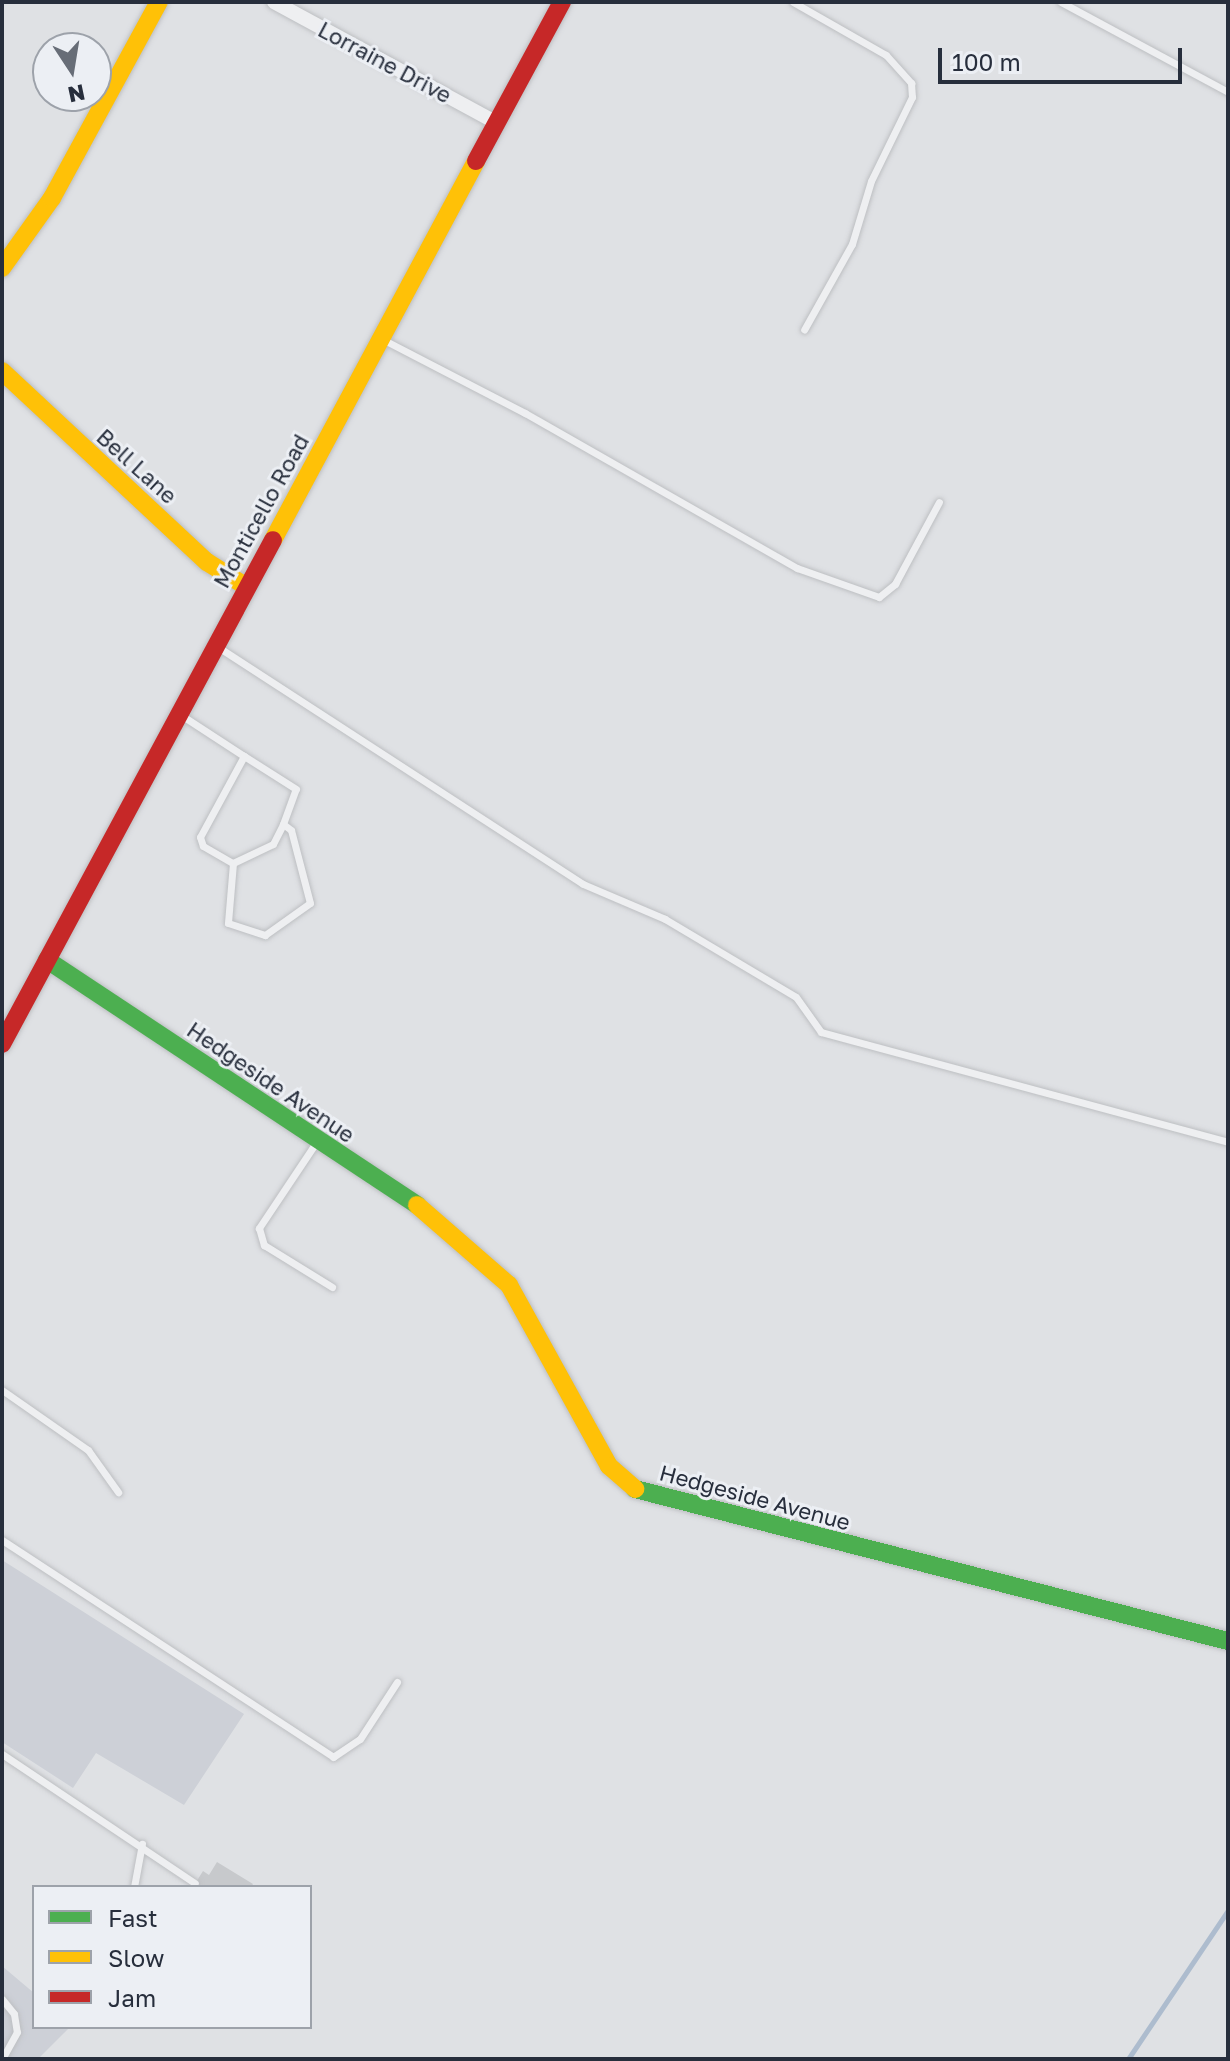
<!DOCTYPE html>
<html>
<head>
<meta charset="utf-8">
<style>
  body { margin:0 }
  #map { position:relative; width:1230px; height:2061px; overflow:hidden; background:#dfe1e4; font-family:"Golos Text",sans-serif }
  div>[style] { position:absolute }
  .built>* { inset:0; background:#cdd0d7 }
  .stream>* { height:5px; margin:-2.5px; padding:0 2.5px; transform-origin:2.5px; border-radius:2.5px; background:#adbcce }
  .building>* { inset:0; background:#c7c9cc }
  .roads { filter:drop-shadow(0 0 2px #bdbfc2) drop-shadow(0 0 2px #bdbfc2) }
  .lane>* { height:7px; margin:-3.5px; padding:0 3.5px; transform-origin:3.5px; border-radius:3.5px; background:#eeeff1 }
  .street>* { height:14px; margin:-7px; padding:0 7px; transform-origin:7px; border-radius:7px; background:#eeeff1 }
  .fast>* { height:18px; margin:-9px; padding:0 9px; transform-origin:9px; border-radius:9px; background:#4caf50 }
  .slow>* { height:18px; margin:-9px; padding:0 9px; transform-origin:9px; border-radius:9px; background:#ffc107 }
  .jam>* { height:18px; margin:-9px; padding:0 9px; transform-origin:9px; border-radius:9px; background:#c62828 }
  span { translate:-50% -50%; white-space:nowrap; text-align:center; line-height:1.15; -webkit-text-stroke:6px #eceff4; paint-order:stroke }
  .street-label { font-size:22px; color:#272e3c }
  .frame { position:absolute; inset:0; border:4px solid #272e3c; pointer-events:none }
  .legend { position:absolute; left:32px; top:1885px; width:280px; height:144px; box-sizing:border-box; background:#eceff4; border:2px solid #9da2aa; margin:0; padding:10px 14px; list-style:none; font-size:24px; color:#272e3c }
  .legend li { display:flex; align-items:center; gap:16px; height:40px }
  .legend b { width:40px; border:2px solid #9da2aa }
  .north { position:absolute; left:32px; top:32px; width:80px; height:80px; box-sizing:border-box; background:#eceff4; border:2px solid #9da2aa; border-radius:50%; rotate:168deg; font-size:22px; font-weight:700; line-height:32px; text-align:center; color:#272e3c }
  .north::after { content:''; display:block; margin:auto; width:28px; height:36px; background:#676d77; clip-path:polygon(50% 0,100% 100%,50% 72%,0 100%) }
  .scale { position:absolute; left:938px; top:48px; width:244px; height:36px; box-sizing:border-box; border:4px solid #272e3c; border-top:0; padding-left:10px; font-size:24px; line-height:28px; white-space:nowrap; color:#272e3c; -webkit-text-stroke:6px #eceff4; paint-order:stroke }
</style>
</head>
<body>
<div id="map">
  <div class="built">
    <div style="clip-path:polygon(2px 1560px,244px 1714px,184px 1805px,96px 1753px,73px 1788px,2px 1742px)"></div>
    <div style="clip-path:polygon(2px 1966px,34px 1993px,34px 2027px,70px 2027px,38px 2059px,2px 2059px)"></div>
  </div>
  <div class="stream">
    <div style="left:1128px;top:2059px;width:179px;rotate:-56.1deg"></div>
  </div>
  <div class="building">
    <div style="clip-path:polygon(217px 1862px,253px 1884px,251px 1887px,193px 1887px,203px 1871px,209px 1875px)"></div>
  </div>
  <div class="roads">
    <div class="lane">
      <div style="left:793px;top:2px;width:107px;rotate:29.7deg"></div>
      <div style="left:886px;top:55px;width:38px;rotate:48deg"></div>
      <div style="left:911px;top:83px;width:14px;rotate:86deg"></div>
      <div style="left:912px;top:97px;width:93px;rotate:116deg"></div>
      <div style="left:871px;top:181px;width:66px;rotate:106.8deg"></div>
      <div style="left:852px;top:244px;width:98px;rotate:119.2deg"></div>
      <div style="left:1061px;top:2px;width:190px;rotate:28.3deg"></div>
      <div style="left:384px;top:340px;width:159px;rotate:27.4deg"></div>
      <div style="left:525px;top:413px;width:313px;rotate:29.7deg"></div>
      <div style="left:797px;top:568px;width:87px;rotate:19.5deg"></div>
      <div style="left:879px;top:597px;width:21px;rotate:-39deg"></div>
      <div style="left:895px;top:584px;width:93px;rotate:-61.8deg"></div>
      <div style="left:218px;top:647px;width:435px;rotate:33deg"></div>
      <div style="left:583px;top:884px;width:89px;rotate:23.1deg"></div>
      <div style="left:665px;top:919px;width:152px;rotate:30.8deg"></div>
      <div style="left:796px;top:997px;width:43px;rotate:54.5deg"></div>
      <div style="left:821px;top:1032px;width:422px;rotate:15.1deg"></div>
      <div style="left:181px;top:715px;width:75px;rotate:33.1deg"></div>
      <div style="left:244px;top:756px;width:92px;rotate:118.5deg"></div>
      <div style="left:200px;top:837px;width:9px;rotate:72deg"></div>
      <div style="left:203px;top:846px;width:34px;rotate:30deg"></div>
      <div style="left:233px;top:863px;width:60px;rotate:94.8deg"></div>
      <div style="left:228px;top:923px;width:39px;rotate:18deg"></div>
      <div style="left:265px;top:935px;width:55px;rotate:-35.4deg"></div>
      <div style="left:310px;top:903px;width:75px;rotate:-104.6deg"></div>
      <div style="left:291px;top:830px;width:10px;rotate:-143deg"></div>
      <div style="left:283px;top:824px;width:37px;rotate:-70deg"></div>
      <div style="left:296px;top:789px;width:62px;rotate:-147.6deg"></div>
      <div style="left:233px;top:863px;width:44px;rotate:-25.4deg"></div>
      <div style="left:273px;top:844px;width:22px;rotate:-63deg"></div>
      <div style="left:317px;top:1141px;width:105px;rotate:123.7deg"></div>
      <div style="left:259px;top:1228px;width:18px;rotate:74deg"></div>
      <div style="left:264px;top:1245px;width:80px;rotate:31.7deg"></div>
      <div style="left:2px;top:1390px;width:105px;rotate:34.9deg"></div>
      <div style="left:88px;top:1450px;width:52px;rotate:54.5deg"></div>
      <div style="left:2px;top:1540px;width:396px;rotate:33.2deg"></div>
      <div style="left:333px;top:1757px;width:32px;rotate:-34deg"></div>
      <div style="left:360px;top:1739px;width:68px;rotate:-57deg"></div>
      <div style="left:2px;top:1754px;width:232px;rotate:33.8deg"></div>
      <div style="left:134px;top:1887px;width:44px;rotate:-79.5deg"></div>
      <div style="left:2px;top:1999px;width:19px;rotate:51deg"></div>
      <div style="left:14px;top:2014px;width:18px;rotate:81deg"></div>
      <div style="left:17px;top:2032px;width:31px;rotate:119deg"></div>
    </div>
    <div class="street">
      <div style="left:274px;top:2px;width:254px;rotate:28.5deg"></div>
    </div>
    <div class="fast">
      <div style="left:47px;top:960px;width:444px;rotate:33.5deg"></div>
      <div style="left:635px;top:1489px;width:612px;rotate:14.38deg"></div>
    </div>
    <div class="slow">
      <div style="left:2px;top:268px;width:86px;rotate:-54.5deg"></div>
      <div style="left:52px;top:198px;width:223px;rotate:-61.4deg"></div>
      <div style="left:2px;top:371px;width:280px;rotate:43deg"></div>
      <div style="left:207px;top:562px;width:47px;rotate:32deg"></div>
      <div style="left:273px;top:540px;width:430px;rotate:-61.8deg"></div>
      <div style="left:417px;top:1205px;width:122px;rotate:41deg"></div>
      <div style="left:509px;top:1285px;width:207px;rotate:61.1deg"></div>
      <div style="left:609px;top:1466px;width:35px;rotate:41deg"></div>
    </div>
    <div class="jam">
      <div style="left:476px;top:161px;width:181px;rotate:-61.6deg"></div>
      <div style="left:2px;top:1044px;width:572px;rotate:-61.73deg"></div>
    </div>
  </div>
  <div class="street-label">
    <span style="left:385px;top:62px;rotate:28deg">Lorraine Drive</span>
    <span style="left:137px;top:466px;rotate:42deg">Bell Lane</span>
    <span style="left:261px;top:511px;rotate:-61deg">Monticello Road</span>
    <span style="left:271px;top:1082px;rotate:34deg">Hedgeside Avenue</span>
    <span style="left:755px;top:1497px;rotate:15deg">Hedgeside Avenue</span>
  </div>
  <div class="frame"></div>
  <ul class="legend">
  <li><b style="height:10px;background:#4caf50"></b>Fast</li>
  <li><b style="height:10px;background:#ffc107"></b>Slow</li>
  <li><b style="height:10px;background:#c62828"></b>Jam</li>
  </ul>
  <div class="north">N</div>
  <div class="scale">100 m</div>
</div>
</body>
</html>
